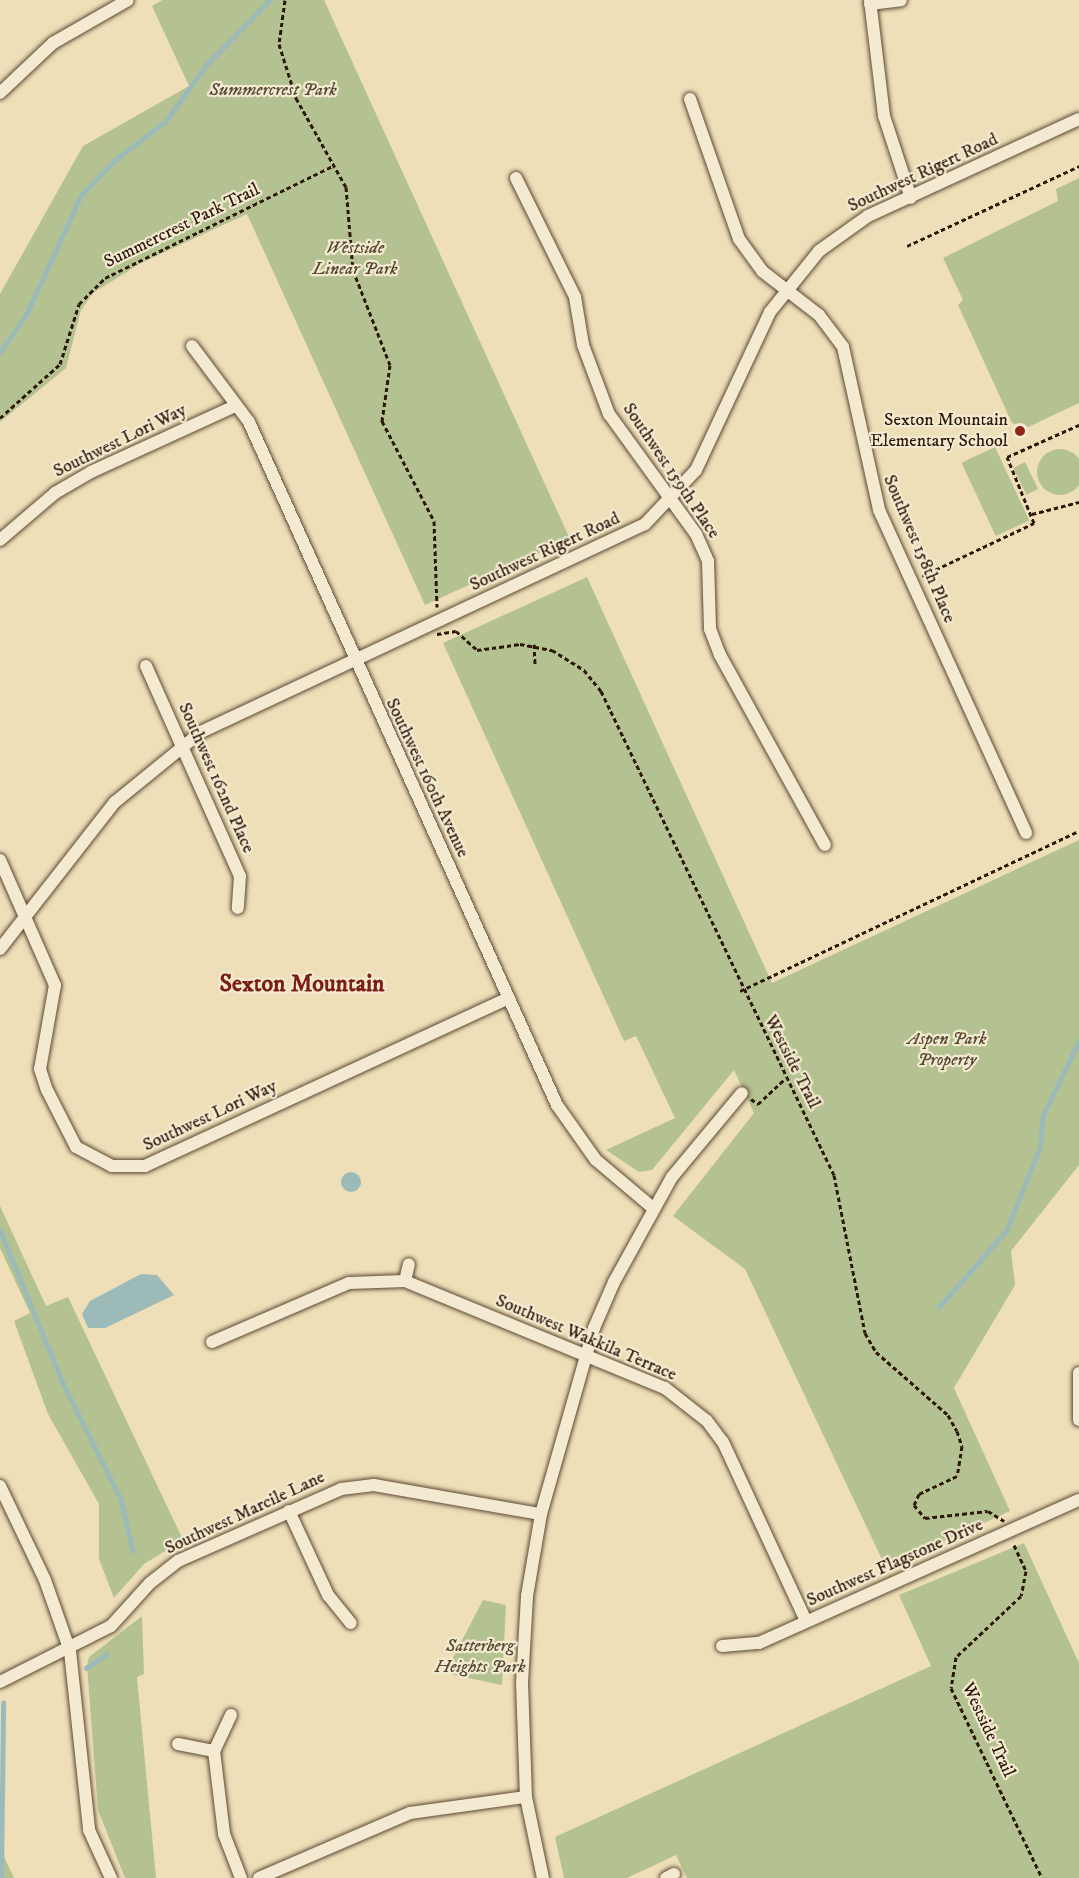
<!DOCTYPE html>
<html>
<head>
<meta charset="utf-8">
<style>
  body { margin:0 }
  #map { position:relative; width:1079px; height:1878px; overflow:hidden; background:#eedfb8; font-family:"IM FELL DW Pica",serif }
  div>[style] { position:absolute }
  .green>* { inset:0; background:#b4c292; transform-origin:0 0 }
  .round { border-radius:50% }
  .water>* { inset:0; background:#9cbab8 }
  .stream>* { height:4.5px; margin:-2.25px; padding:0 2.25px; transform-origin:2.25px; border-radius:2.25px; background:#9cbab8 }
  .path>* { height:3px; margin-top:-1.5px; transform-origin:0; background:repeating-linear-gradient(90deg,#2d1709 0 4.5px,transparent 0 7.5px) }
  .roads { filter:drop-shadow(0 0 2px #5d4935) drop-shadow(0 0 2px #5d4935) }
  .minor>* { height:12px; margin:-6px; padding:0 6px; transform-origin:6px; border-radius:6px; background:#f4ead1 }
  .dots>* { width:16px; height:16px; translate:-50% -50%; box-sizing:border-box; border:3px solid #f4ead1; border-radius:50% }
  span { translate:-50% -50%; white-space:nowrap; text-align:center; line-height:1.15; -webkit-text-stroke:4.5px #f4ead1; paint-order:stroke }
  .park-label { font-size:18px; color:#564a32; font-style:italic }
  .street-label { font-size:18px; color:#2d1709 }
  .poi-label { font-size:18px; color:#2d1709 }
  .right { translate:-100% -50%; text-align:right }
  .district-label { font-size:24px; color:#7a1f14; font-weight:700 }
</style>
</head>
<body>
<div id="map">
  <div class="green">
    <div style="clip-path:polygon(162px 0,324px 0,570px 539px,425px 605px,247px 214px,141px 263px,93px 293px,81px 310px,66px 368px,0 422px,0 294px,83px 146px,189px 86px,152px 6px)"></div>
    <div style="clip-path:polygon(1079px 178px,1079px 403px,1026px 428px,1012px 423px,958px 305px,963px 300px,943px 258px,1058px 201px,1056px 189px)"></div>
    <div style="left:995px;top:447px;width:81px;height:37px;rotate:65deg"></div>
    <div class="round" style="left:1037px;top:449px;width:46px;height:46px"></div>
    <div style="left:1025px;top:462px;width:30px;height:13px;rotate:64deg"></div>
    <div style="clip-path:polygon(587px 577px,772px 983px,1079px 840px,1079px 1165px,1011px 1251px,1015px 1285px,954px 1388px,1010px 1511px,886px 1568px,745px 1269px,673px 1216px,754px 1113px,734px 1070px,652px 1170px,639px 1172px,606px 1150px,675px 1118px,636px 1036px,624px 1041px,443px 643px)"></div>
    <div style="clip-path:polygon(0 1206px,46px 1306px,68px 1297px,183px 1540px,144px 1564px,114px 1598px,99px 1559px,99px 1504px,48px 1414px,14px 1321px,30px 1313px,0 1248px)"></div>
    <div style="clip-path:polygon(1024px 1543px,1079px 1663px,1079px 1878px,687px 1878px,676px 1855px,627px 1878px,564px 1878px,555px 1837px,931px 1666px,899px 1595px)"></div>
    <div style="clip-path:polygon(483px 1600px,506px 1605px,502px 1685px,445px 1673px)"></div>
    <div style="clip-path:polygon(142px 1616px,144px 1674px,137px 1677px,156px 1878px,125px 1878px,98px 1810px,87px 1666px,89px 1657px)"></div>
    <div style="clip-path:polygon(0 1848px,14px 1878px,0 1878px)"></div>
  </div>
  <div class="water">
    <div class="round" style="left:341px;top:1172px;width:20px;height:20px"></div>
    <div style="clip-path:polygon(141px 1274px,157px 1275px,174px 1295px,105px 1328px,88px 1328px,82px 1314px,90px 1301px)"></div>
  </div>
  <div class="stream">
    <div style="left:0;top:352px;width:47px;rotate:-55.3deg"></div>
    <div style="left:27px;top:313px;width:130px;rotate:-65.4deg"></div>
    <div style="left:81px;top:195px;width:50px;rotate:-45.8deg"></div>
    <div style="left:116px;top:159px;width:61px;rotate:-37.1deg"></div>
    <div style="left:165px;top:122px;width:72px;rotate:-54.1deg"></div>
    <div style="left:207px;top:64px;width:90px;rotate:-45.5deg"></div>
    <div style="left:0;top:1230px;width:165px;rotate:67.6deg"></div>
    <div style="left:63px;top:1383px;width:130px;rotate:63.4deg"></div>
    <div style="left:121px;top:1499px;width:53px;rotate:77deg"></div>
    <div style="left:939px;top:1307px;width:101px;rotate:-48.6deg"></div>
    <div style="left:1006px;top:1231px;width:91px;rotate:-68deg"></div>
    <div style="left:1040px;top:1147px;width:32px;rotate:-85deg"></div>
    <div style="left:1043px;top:1115px;width:82px;rotate:-64.1deg"></div>
    <div style="left:86px;top:1668px;width:25px;rotate:-34deg"></div>
    <div style="left:1px;top:1878px;width:175px;rotate:-89.3deg"></div>
  </div>
  <div class="path">
    <div style="left:285px;top:0;width:44px;rotate:97.8deg"></div>
    <div style="left:279px;top:44px;width:57px;rotate:72.5deg"></div>
    <div style="left:296px;top:98px;width:102px;rotate:60.7deg"></div>
    <div style="left:346px;top:187px;width:83px;rotate:85.2deg"></div>
    <div style="left:353px;top:270px;width:102px;rotate:68.7deg"></div>
    <div style="left:390px;top:365px;width:57px;rotate:98.1deg"></div>
    <div style="left:382px;top:421px;width:113px;rotate:62.5deg"></div>
    <div style="left:434px;top:521px;width:86px;rotate:88deg"></div>
    <div style="left:907px;top:246px;width:190px;rotate:-24.9deg"></div>
    <div style="left:0;top:418px;width:81px;rotate:-42deg"></div>
    <div style="left:60px;top:364px;width:63px;rotate:-72.4deg"></div>
    <div style="left:79px;top:304px;width:37px;rotate:-45deg"></div>
    <div style="left:105px;top:278px;width:256px;rotate:-26.2deg"></div>
    <div style="left:1032px;top:514px;width:49px;rotate:-14.3deg"></div>
    <div style="left:922px;top:576px;width:124px;rotate:-25.3deg"></div>
    <div style="left:1034px;top:523px;width:71px;rotate:-112.2deg"></div>
    <div style="left:1007px;top:457px;width:79px;rotate:-24deg"></div>
    <div style="left:437px;top:634px;width:19px;rotate:-9deg"></div>
    <div style="left:456px;top:631px;width:28px;rotate:42deg"></div>
    <div style="left:477px;top:650px;width:43px;rotate:-7.9deg"></div>
    <div style="left:520px;top:644px;width:33px;rotate:11deg"></div>
    <div style="left:552px;top:650px;width:38px;rotate:32deg"></div>
    <div style="left:584px;top:670px;width:27px;rotate:51deg"></div>
    <div style="left:601px;top:691px;width:537px;rotate:64.29deg"></div>
    <div style="left:834px;top:1175px;width:161px;rotate:78.9deg"></div>
    <div style="left:865px;top:1333px;width:22px;rotate:60deg"></div>
    <div style="left:876px;top:1352px;width:96px;rotate:41.2deg"></div>
    <div style="left:948px;top:1415px;width:18px;rotate:61deg"></div>
    <div style="left:957px;top:1431px;width:16px;rotate:72deg"></div>
    <div style="left:962px;top:1446px;width:30px;rotate:99deg"></div>
    <div style="left:957px;top:1476px;width:42px;rotate:154.7deg"></div>
    <div style="left:919px;top:1494px;width:12px;rotate:114deg"></div>
    <div style="left:914px;top:1505px;width:17px;rotate:50deg"></div>
    <div style="left:925px;top:1518px;width:63px;rotate:-6.3deg"></div>
    <div style="left:988px;top:1511px;width:19px;rotate:32deg"></div>
    <div style="left:534px;top:644px;width:22px;rotate:87deg"></div>
    <div style="left:740px;top:991px;width:375px;rotate:-25.3deg"></div>
    <div style="left:751px;top:1099px;width:9px;rotate:36deg"></div>
    <div style="left:758px;top:1104px;width:37px;rotate:-43deg"></div>
    <div style="left:1014px;top:1545px;width:29px;rotate:65deg"></div>
    <div style="left:1026px;top:1571px;width:25px;rotate:101deg"></div>
    <div style="left:1021px;top:1596px;width:89px;rotate:136.8deg"></div>
    <div style="left:956px;top:1657px;width:31px;rotate:99deg"></div>
    <div style="left:951px;top:1688px;width:211px;rotate:64.4deg"></div>
  </div>
  <div class="roads">
    <div class="minor">
      <div style="left:870px;top:0;width:117px;rotate:83.1deg"></div>
      <div style="left:884px;top:116px;width:86px;rotate:71.8deg"></div>
      <div style="left:870px;top:4px;width:31px;rotate:-7deg"></div>
      <div style="left:0;top:93px;width:73px;rotate:-43.3deg"></div>
      <div style="left:53px;top:43px;width:86px;rotate:-29.8deg"></div>
      <div style="left:690px;top:99px;width:148px;rotate:70.7deg"></div>
      <div style="left:739px;top:239px;width:39px;rotate:54deg"></div>
      <div style="left:762px;top:271px;width:72px;rotate:37.7deg"></div>
      <div style="left:819px;top:315px;width:40px;rotate:53deg"></div>
      <div style="left:843px;top:347px;width:167px;rotate:77.5deg"></div>
      <div style="left:879px;top:510px;width:355px;rotate:65.5deg"></div>
      <div style="left:516px;top:178px;width:133px;rotate:63.6deg"></div>
      <div style="left:575px;top:297px;width:49px;rotate:80.5deg"></div>
      <div style="left:583px;top:345px;width:74px;rotate:69.4deg"></div>
      <div style="left:609px;top:414px;width:148px;rotate:54.1deg"></div>
      <div style="left:696px;top:534px;width:30px;rotate:66deg"></div>
      <div style="left:708px;top:561px;width:68px;rotate:88.3deg"></div>
      <div style="left:710px;top:629px;width:28px;rotate:69deg"></div>
      <div style="left:720px;top:655px;width:217px;rotate:61.1deg"></div>
      <div style="left:192px;top:346px;width:95px;rotate:53.1deg"></div>
      <div style="left:249px;top:422px;width:749px;rotate:65.73deg"></div>
      <div style="left:557px;top:1105px;width:67px;rotate:54.7deg"></div>
      <div style="left:596px;top:1160px;width:75px;rotate:40.1deg"></div>
      <div style="left:0;top:540px;width:72px;rotate:-40.5deg"></div>
      <div style="left:55px;top:493px;width:42px;rotate:-30.3deg"></div>
      <div style="left:91px;top:472px;width:156px;rotate:-24.6deg"></div>
      <div style="left:146px;top:666px;width:230px;rotate:65.9deg"></div>
      <div style="left:240px;top:876px;width:32px;rotate:94deg"></div>
      <div style="left:0;top:860px;width:137px;rotate:66.3deg"></div>
      <div style="left:55px;top:985px;width:85px;rotate:100.1deg"></div>
      <div style="left:40px;top:1069px;width:22px;rotate:72deg"></div>
      <div style="left:47px;top:1090px;width:64px;rotate:63deg"></div>
      <div style="left:76px;top:1147px;width:41px;rotate:27.8deg"></div>
      <div style="left:112px;top:1166px;width:33px"></div>
      <div style="left:145px;top:1166px;width:400px;rotate:-24.8deg"></div>
      <div style="left:0;top:949px;width:187px;rotate:-52deg"></div>
      <div style="left:115px;top:802px;width:111px;rotate:-39.1deg"></div>
      <div style="left:201px;top:732px;width:490px;rotate:-25.1deg"></div>
      <div style="left:645px;top:524px;width:74px;rotate:-46.6deg"></div>
      <div style="left:696px;top:470px;width:174px;rotate:-64.9deg"></div>
      <div style="left:770px;top:312px;width:78px;rotate:-51.2deg"></div>
      <div style="left:819px;top:251px;width:60px;rotate:-35.5deg"></div>
      <div style="left:868px;top:216px;width:232px;rotate:-24.7deg"></div>
      <div style="left:405px;top:1281px;width:17px;rotate:-77deg"></div>
      <div style="left:212px;top:1342px;width:149px;rotate:-23.3deg"></div>
      <div style="left:349px;top:1283px;width:56px;rotate:-2deg"></div>
      <div style="left:405px;top:1281px;width:281px;rotate:22.4deg"></div>
      <div style="left:665px;top:1388px;width:53px;rotate:38.2deg"></div>
      <div style="left:707px;top:1421px;width:26px;rotate:53deg"></div>
      <div style="left:723px;top:1442px;width:197px;rotate:65.1deg"></div>
      <div style="left:1079px;top:1373px;width:47px;rotate:90deg"></div>
      <div style="left:0;top:1486px;width:104px;rotate:64.4deg"></div>
      <div style="left:45px;top:1580px;width:75px;rotate:70.6deg"></div>
      <div style="left:70px;top:1651px;width:180px;rotate:83.9deg"></div>
      <div style="left:89px;top:1830px;width:53px;rotate:65.4deg"></div>
      <div style="left:289px;top:1511px;width:93px;rotate:65.1deg"></div>
      <div style="left:328px;top:1595px;width:36px;rotate:51deg"></div>
      <div style="left:722px;top:1646px;width:37px;rotate:-5deg"></div>
      <div style="left:759px;top:1643px;width:350px;rotate:-24.1deg"></div>
      <div style="left:0;top:1682px;width:124px;rotate:-26.8deg"></div>
      <div style="left:111px;top:1626px;width:58px;rotate:-47.8deg"></div>
      <div style="left:150px;top:1583px;width:36px;rotate:-38deg"></div>
      <div style="left:178px;top:1561px;width:178px;rotate:-23.8deg"></div>
      <div style="left:341px;top:1489px;width:33px;rotate:-7deg"></div>
      <div style="left:374px;top:1485px;width:169px;rotate:9.9deg"></div>
      <div style="left:231px;top:1715px;width:40px;rotate:115deg"></div>
      <div style="left:214px;top:1751px;width:84px;rotate:83.1deg"></div>
      <div style="left:224px;top:1834px;width:47px;rotate:68.9deg"></div>
      <div style="left:178px;top:1744px;width:37px;rotate:11deg"></div>
      <div style="left:259px;top:1878px;width:164px;rotate:-23.3deg"></div>
      <div style="left:410px;top:1813px;width:117px;rotate:-7.9deg"></div>
      <div style="left:543px;top:1878px;width:83px;rotate:-101.9deg"></div>
      <div style="left:526px;top:1797px;width:114px;rotate:-92deg"></div>
      <div style="left:522px;top:1683px;width:87px;rotate:-86.7deg"></div>
      <div style="left:527px;top:1596px;width:83px;rotate:-80.3deg"></div>
      <div style="left:541px;top:1514px;width:193px;rotate:-74.1deg"></div>
      <div style="left:594px;top:1328px;width:50px;rotate:-66.5deg"></div>
      <div style="left:614px;top:1282px;width:120px;rotate:-61.1deg"></div>
      <div style="left:672px;top:1177px;width:109px;rotate:-50.2deg"></div>
      <div style="left:666px;top:1878px;width:9px;rotate:-27deg"></div>
    </div>
  </div>
  <div class="dots">
    <div style="left:1020px;top:431px;background:#8f2418"></div>
  </div>
  <div class="park-label">
    <span style="left:273px;top:90px">Summercrest Park</span>
    <span style="left:355px;top:259px">Westside<br>Linear Park</span>
    <span style="left:947px;top:1050px">Aspen Park<br>Property</span>
    <span style="left:480px;top:1657px">Satterberg<br>Heights Park</span>
  </div>
  <div class="street-label">
    <span style="left:923px;top:173px;rotate:-25deg">Southwest Rigert Road</span>
    <span style="left:182px;top:226px;rotate:-26deg">Summercrest Park Trail</span>
    <span style="left:120px;top:441px;rotate:-26deg">Southwest Lori Way</span>
    <span style="left:671px;top:471px;rotate:56deg">Southwest 159th Place</span>
    <span style="left:919px;top:549px;rotate:67deg">Southwest 158th Place</span>
    <span style="left:545px;top:552px;rotate:-25deg">Southwest Rigert Road</span>
    <span style="left:216px;top:778px;rotate:66deg">Southwest 162nd Place</span>
    <span style="left:427px;top:778px;rotate:65deg">Southwest 160th Avenue</span>
    <span style="left:792px;top:1062px;rotate:63deg">Westside Trail</span>
    <span style="left:210px;top:1116px;rotate:-25deg">Southwest Lori Way</span>
    <span style="left:586px;top:1338px;rotate:23deg">Southwest Wakkila Terrace</span>
    <span style="left:245px;top:1513px;rotate:-25deg">Southwest Marcile Lane</span>
    <span style="left:895px;top:1563px;rotate:-24deg">Southwest Flagstone Drive</span>
    <span style="left:988px;top:1730px;rotate:65deg">Westside Trail</span>
  </div>
  <div class="poi-label">
    <span class="right" style="left:1008px;top:431px">Sexton Mountain<br>Elementary School</span>
  </div>
  <div class="district-label">
    <span style="left:302px;top:985px">Sexton Mountain</span>
  </div>
</div>
</body>
</html>
